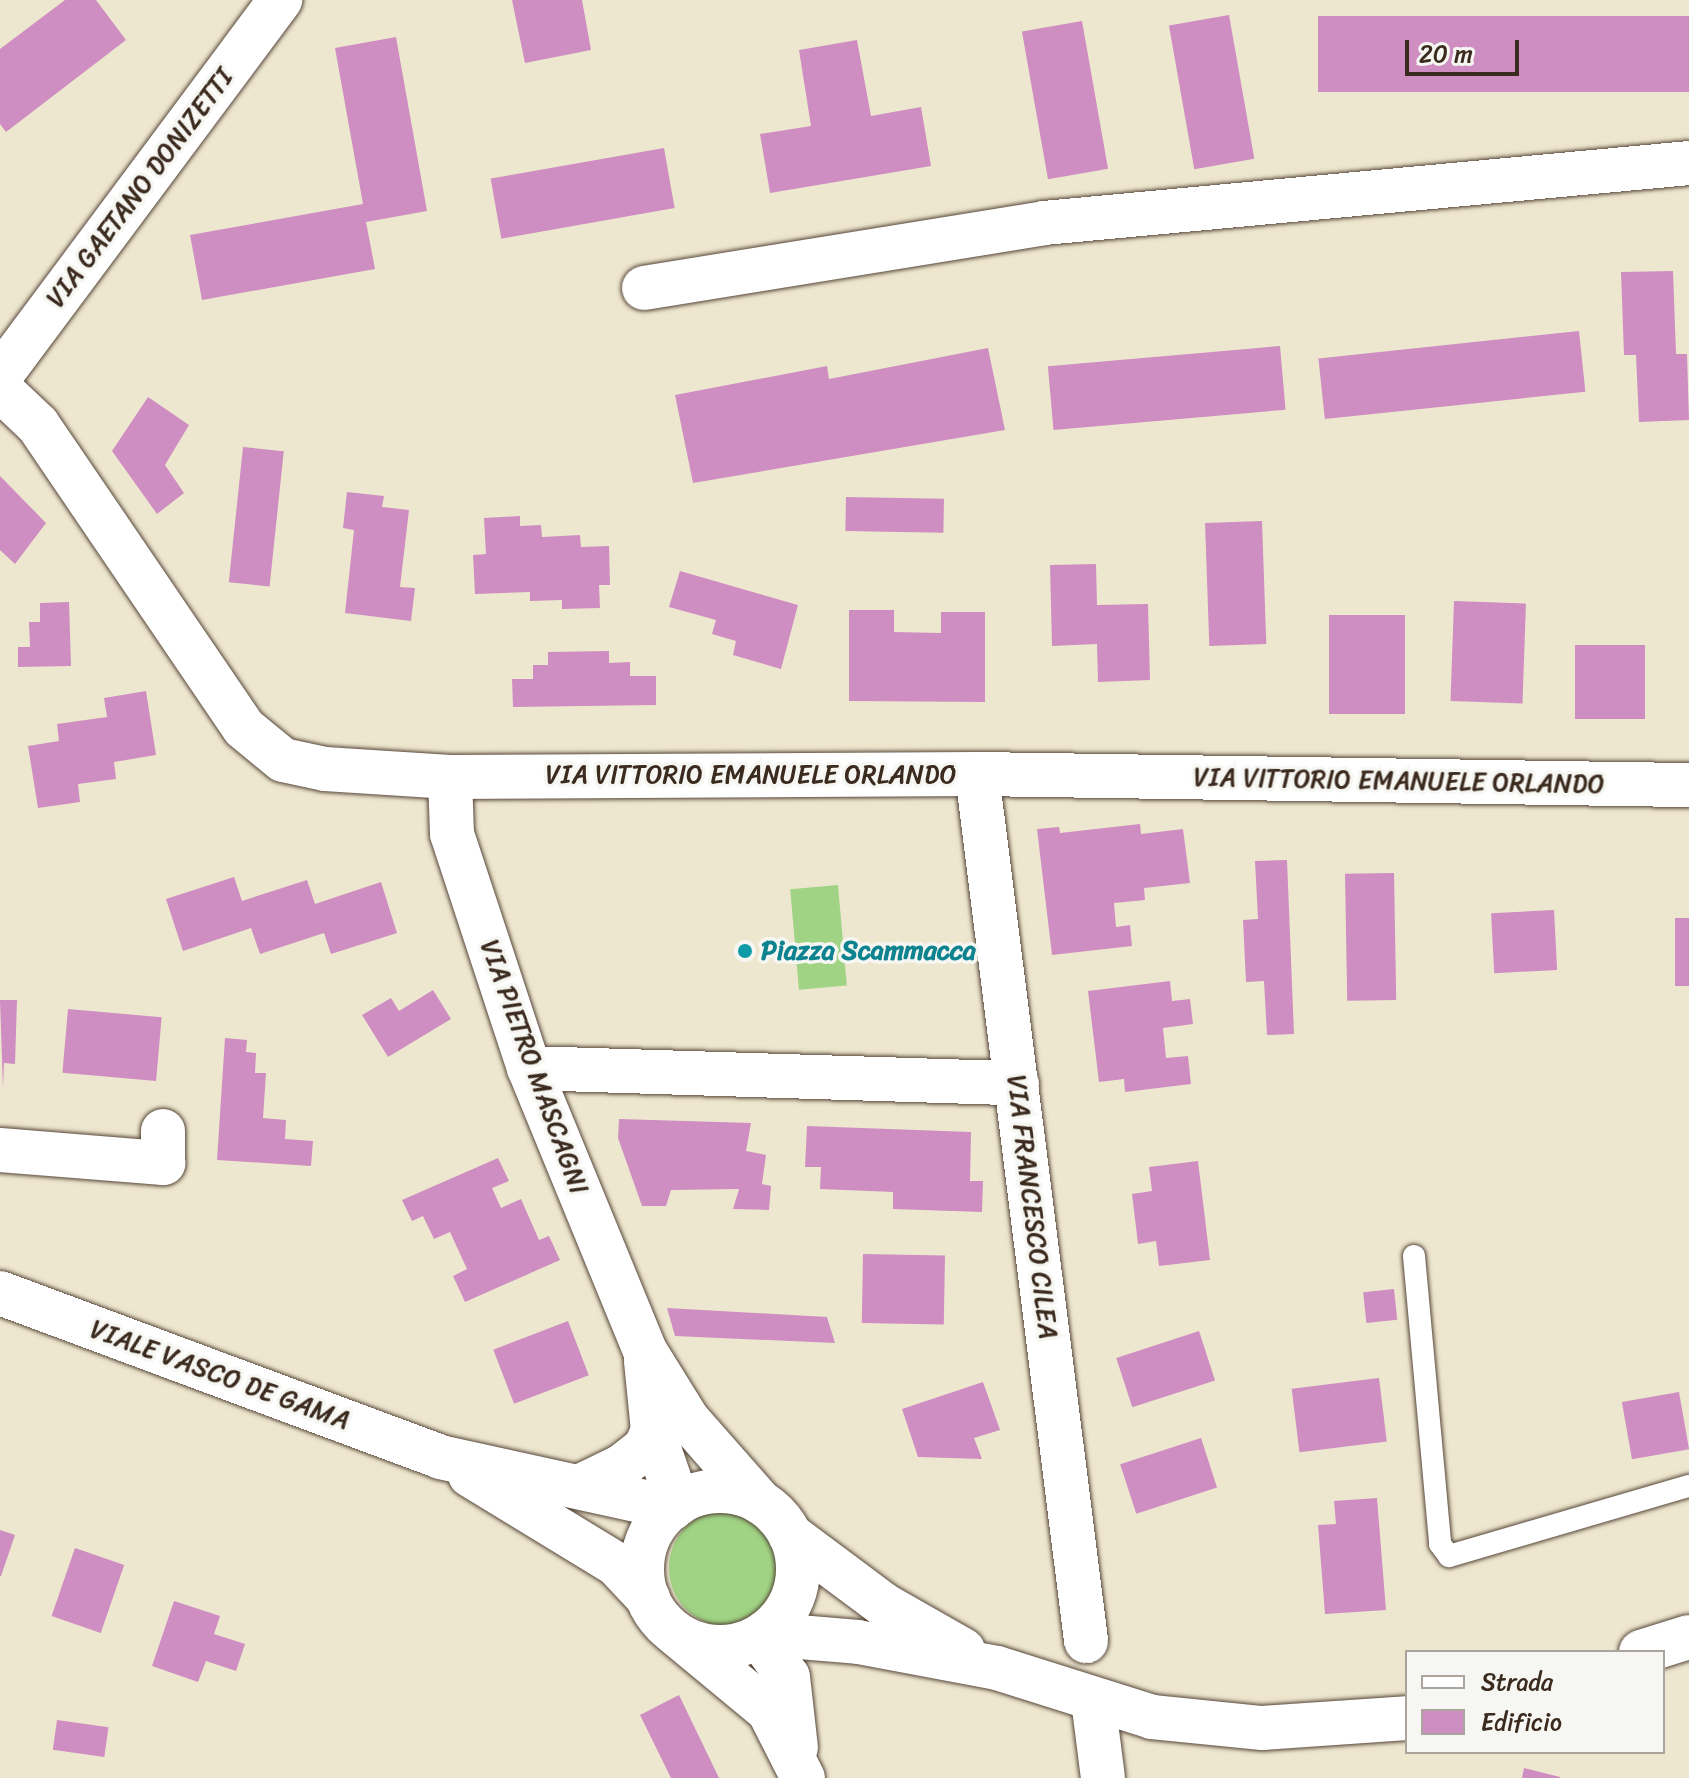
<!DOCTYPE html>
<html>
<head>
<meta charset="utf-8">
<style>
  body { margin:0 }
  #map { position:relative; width:1689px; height:1778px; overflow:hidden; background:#eee7cf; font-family:Sriracha,sans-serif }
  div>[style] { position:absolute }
  .green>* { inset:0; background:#a0d484; transform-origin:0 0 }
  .round { border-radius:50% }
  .building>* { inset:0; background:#ce8ec1; transform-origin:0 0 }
  .roads { filter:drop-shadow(0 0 2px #564639) drop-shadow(0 0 2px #564639) }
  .service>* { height:22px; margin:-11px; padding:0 11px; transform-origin:11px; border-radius:11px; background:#fff }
  .minor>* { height:44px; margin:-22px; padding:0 22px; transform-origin:22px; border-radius:22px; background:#fff }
  .secondary>* { height:44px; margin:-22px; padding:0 22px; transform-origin:22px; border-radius:22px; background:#fff }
  .secondary>.ring { margin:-22px; padding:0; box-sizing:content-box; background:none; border:44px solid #fff; border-radius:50% }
  .dots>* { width:22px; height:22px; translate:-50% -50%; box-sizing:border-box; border:4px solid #f6f6f2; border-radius:50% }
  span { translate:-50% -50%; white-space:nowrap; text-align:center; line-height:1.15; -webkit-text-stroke:7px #f6f6f2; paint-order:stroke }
  .street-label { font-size:26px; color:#3b2a1e }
  .culture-label { font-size:26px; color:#0d838f; font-weight:700 }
  .left { translate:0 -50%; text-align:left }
  .legend { position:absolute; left:1405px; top:1650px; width:260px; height:104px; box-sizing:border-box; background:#f6f6f2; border:2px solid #aba49d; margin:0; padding:10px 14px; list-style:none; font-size:24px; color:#3b2a1e }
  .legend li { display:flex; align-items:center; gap:16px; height:40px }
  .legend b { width:40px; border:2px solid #aba49d }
  .scale { position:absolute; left:1405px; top:40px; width:114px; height:36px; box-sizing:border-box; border:4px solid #3b2a1e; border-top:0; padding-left:10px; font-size:24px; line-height:28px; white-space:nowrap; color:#3b2a1e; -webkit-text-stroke:6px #f6f6f2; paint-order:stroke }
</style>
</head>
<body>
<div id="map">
  <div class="green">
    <div style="left:838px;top:885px;width:101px;height:48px;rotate:85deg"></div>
    <div class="round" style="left:669px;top:1510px;width:116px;height:116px"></div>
  </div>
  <div class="building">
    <div style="clip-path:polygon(65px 0,96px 0,126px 40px,6px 132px,0 124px,0 49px)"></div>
    <div style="clip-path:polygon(512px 0,582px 0,591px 50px,525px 63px)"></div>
    <div style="left:1229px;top:15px;width:146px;height:61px;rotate:80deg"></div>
    <div style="left:1689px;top:16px;width:76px;height:371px;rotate:90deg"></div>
    <div style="left:1082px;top:21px;width:150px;height:61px;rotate:80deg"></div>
    <div style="clip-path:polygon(396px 37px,427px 211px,366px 222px,375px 269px,202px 300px,190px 235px,363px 204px,335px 48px)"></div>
    <div style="clip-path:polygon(857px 40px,871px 116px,921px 107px,931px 166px,770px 193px,760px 134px,811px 126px,799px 50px)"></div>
    <div style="left:664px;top:148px;width:61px;height:176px;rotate:80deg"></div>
    <div style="clip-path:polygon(1673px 271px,1676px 354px,1687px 354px,1689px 420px,1639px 422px,1636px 355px,1624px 355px,1621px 272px)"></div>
    <div style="left:1579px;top:331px;width:61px;height:262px;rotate:84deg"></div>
    <div style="left:1280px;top:346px;width:64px;height:233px;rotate:85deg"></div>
    <div style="clip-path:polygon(988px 348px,1005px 430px,693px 483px,675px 395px,827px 366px,829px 379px)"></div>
    <div style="clip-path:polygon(148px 397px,189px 425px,165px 465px,184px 493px,157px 514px,112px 451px)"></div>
    <div style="left:243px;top:447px;width:41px;height:136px;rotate:6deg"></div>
    <div style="clip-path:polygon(0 476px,46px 523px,15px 564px,0 550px)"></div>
    <div style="clip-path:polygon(347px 492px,384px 496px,382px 507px,409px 510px,400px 587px,415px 588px,411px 621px,345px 613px,354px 530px,343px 528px)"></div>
    <div style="left:846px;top:497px;width:98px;height:34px;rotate:1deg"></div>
    <div style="clip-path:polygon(520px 516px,520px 526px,541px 525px,542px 537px,580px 535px,581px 547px,609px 546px,610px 585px,599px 585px,600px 608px,562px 609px,562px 600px,530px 601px,530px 592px,475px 594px,473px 555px,486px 554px,484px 518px)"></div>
    <div style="left:1262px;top:521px;width:123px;height:57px;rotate:88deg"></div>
    <div style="clip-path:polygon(1096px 564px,1097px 605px,1148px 604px,1150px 680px,1098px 682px,1097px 644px,1052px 646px,1050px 565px)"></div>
    <div style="clip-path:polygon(680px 571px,798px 605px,781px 669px,733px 655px,736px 641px,712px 634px,716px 620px,669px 607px)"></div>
    <div style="left:1454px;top:601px;width:72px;height:100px;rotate:2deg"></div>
    <div style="clip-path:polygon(69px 602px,71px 666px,18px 667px,18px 647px,30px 647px,29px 622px,40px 622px,40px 603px)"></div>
    <div style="clip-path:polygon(849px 610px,894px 610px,894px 632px,941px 633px,941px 612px,985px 612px,985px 702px,849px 701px)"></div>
    <div style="left:1329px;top:615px;width:76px;height:99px"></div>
    <div style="left:1575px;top:645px;width:70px;height:74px"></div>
    <div style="clip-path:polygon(609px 651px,609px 663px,630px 662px,630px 676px,656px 676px,656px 705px,513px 707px,512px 679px,533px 679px,533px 665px,548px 665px,548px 652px)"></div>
    <div style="clip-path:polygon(146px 691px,156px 755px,114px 762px,116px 779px,78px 784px,80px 802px,38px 808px,28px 746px,59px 741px,57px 724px,107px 717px,104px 698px)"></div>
    <div style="clip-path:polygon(1140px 824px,1141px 834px,1183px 829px,1190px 883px,1144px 888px,1145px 900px,1114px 903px,1116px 927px,1130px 925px,1132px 946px,1052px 955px,1037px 829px,1059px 827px,1060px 833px)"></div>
    <div style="clip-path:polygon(1287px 860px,1294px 1034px,1267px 1035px,1264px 981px,1246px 982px,1243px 920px,1258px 919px,1255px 861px)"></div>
    <div style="left:1394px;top:873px;width:127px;height:49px;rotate:89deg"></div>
    <div style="clip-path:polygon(234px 877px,242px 901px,307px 880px,315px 904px,381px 882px,397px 933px,331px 954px,324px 933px,260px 954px,251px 928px,183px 951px,166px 899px)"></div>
    <div style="left:1554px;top:910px;width:60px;height:63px;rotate:87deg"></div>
    <div style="left:1675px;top:918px;width:14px;height:68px"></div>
    <div style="clip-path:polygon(1170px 981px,1172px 1001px,1190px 999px,1193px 1024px,1163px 1028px,1166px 1058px,1188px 1056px,1191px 1084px,1125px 1092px,1124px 1079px,1099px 1082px,1088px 991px)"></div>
    <div style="clip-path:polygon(433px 990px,451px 1019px,388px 1057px,362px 1015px,391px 998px,399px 1011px)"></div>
    <div style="clip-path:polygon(0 1000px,17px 1000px,15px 1064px,4px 1063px,3px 1088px)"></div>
    <div style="left:68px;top:1009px;width:94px;height:64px;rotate:5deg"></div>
    <div style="clip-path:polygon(225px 1038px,247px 1040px,246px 1052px,256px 1053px,255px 1073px,266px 1073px,263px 1118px,286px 1120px,285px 1139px,313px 1141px,311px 1166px,217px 1160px)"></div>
    <div style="clip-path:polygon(619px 1119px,751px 1123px,746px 1151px,766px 1155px,762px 1184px,771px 1186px,769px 1210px,733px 1209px,739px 1189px,671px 1190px,666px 1206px,642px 1206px,618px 1138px)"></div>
    <div style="clip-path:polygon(807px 1126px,971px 1132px,970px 1181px,983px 1181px,982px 1212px,893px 1209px,893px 1192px,820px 1189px,821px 1167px,805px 1167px)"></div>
    <div style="clip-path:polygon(498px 1158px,509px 1181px,492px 1188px,501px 1208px,521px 1199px,539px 1240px,549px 1236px,560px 1260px,465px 1302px,453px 1276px,467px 1269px,450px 1232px,434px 1239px,423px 1216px,412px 1221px,402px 1200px)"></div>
    <div style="clip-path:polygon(1198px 1161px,1210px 1260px,1159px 1266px,1156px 1241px,1138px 1244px,1132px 1194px,1152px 1191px,1149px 1167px)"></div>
    <div style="left:863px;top:1254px;width:82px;height:69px;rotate:1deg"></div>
    <div style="left:1394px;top:1289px;width:31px;height:31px;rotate:84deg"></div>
    <div style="clip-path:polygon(667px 1308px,827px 1317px,835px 1343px,675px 1336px)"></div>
    <div style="left:568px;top:1321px;width:58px;height:80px;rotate:69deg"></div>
    <div style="left:1199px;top:1331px;width:52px;height:87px;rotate:72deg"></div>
    <div style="left:1379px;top:1378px;width:64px;height:88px;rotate:83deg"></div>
    <div style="clip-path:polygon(983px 1382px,1000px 1430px,974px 1438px,982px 1459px,918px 1457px,902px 1409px)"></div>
    <div style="left:1679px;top:1392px;width:58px;height:58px;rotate:80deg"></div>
    <div style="left:1201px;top:1438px;width:52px;height:85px;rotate:72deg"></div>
    <div style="clip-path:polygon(1377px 1498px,1386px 1610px,1325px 1614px,1318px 1525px,1336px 1524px,1334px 1501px)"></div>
    <div style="clip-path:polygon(0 1530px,15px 1535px,1px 1576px,0 1576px)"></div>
    <div style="left:75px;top:1548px;width:52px;height:72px;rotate:19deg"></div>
    <div style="clip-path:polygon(174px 1601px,220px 1616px,214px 1634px,245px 1644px,236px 1671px,206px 1661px,198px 1682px,152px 1666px)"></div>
    <div style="clip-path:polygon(679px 1695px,719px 1778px,671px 1778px,640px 1715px)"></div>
    <div style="left:57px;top:1720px;width:52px;height:30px;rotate:8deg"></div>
    <div style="clip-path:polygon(1524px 1768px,1560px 1777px,1560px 1778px,1522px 1778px)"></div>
  </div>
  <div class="roads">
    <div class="service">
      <div style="left:1414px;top:1256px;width:289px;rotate:84.8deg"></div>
      <div style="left:1440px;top:1544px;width:15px;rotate:53deg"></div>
      <div style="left:1449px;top:1556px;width:250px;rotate:-16.3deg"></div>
    </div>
    <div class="minor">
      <div style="left:644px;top:288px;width:405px;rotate:-9.2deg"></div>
      <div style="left:1044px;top:223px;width:648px;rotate:-5.31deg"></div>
      <div style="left:0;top:376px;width:469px;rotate:-53.3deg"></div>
      <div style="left:0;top:389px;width:52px;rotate:43.5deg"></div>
      <div style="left:38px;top:425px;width:366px;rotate:55.8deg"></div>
      <div style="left:244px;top:728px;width:50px;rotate:39.4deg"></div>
      <div style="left:283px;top:760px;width:43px;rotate:12.1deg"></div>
      <div style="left:325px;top:769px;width:125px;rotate:3.7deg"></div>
      <div style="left:450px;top:777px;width:527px;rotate:-0.33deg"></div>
      <div style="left:977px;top:774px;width:712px;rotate:0.89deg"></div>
      <div style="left:977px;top:774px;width:874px;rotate:82.83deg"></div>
      <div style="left:450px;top:777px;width:57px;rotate:88deg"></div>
      <div style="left:452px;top:834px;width:246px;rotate:71.8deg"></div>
      <div style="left:529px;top:1068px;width:306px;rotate:67.7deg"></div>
      <div style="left:645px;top:1351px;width:81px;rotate:58.1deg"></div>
      <div style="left:688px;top:1420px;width:109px;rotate:48.7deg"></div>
      <div style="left:529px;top:1068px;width:488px;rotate:1.8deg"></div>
      <div style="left:0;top:1150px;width:164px;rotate:4.6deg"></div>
      <div style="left:163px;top:1163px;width:32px;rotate:-90deg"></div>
      <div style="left:646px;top:1361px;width:70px;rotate:84.3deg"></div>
      <div style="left:653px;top:1431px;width:77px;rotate:71.1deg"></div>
      <div style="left:583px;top:1485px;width:43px;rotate:-26deg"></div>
      <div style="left:622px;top:1466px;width:29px;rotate:-38deg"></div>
      <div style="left:645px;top:1448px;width:19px;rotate:-65deg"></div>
      <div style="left:675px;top:1633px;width:122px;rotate:39.7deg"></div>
      <div style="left:769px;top:1711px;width:75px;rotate:63.1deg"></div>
      <div style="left:759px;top:1637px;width:49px;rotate:54.1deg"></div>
      <div style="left:788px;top:1677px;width:71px;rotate:83.6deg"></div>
      <div style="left:1093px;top:1700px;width:79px;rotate:82.7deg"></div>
    </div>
    <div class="secondary">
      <div style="left:0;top:1293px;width:470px;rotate:20.4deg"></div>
      <div style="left:440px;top:1457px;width:238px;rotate:12.4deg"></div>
      <div style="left:470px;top:1475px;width:171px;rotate:31.4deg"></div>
      <div style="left:616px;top:1564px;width:47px;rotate:46.7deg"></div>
      <div class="ring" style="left:642px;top:1491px;width:112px;height:112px"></div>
      <div style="left:790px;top:1535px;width:117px;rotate:36.7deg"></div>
      <div style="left:884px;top:1605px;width:91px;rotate:29.7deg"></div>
      <div style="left:763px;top:1634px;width:95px;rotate:4.8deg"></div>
      <div style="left:858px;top:1642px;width:141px;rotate:10.6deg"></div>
      <div style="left:997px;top:1668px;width:163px;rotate:17.5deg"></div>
      <div style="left:1152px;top:1717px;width:111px;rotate:5.7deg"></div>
      <div style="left:1262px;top:1728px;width:145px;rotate:-3.9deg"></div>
      <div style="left:1641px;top:1652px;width:50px;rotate:-17.4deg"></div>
    </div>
  </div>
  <div class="dots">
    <div style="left:745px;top:951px;background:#0f9aa8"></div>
  </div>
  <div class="street-label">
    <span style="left:140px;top:188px;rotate:-53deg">VIA GAETANO DONIZETTI</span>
    <span style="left:751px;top:775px">VIA VITTORIO EMANUELE ORLANDO</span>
    <span style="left:1399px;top:781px;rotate:1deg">VIA VITTORIO EMANUELE ORLANDO</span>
    <span style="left:534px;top:1067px;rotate:70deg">VIA PIETRO MASCAGNI</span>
    <span style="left:1032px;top:1207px;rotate:83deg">VIA FRANCESCO CILEA</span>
    <span style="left:220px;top:1375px;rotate:20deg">VIALE VASCO DE GAMA</span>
  </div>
  <div class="culture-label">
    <span class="left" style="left:761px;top:951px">Piazza Scammacca</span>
  </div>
  <ul class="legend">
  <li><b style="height:10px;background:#fff"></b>Strada</li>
  <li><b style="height:22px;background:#ce8ec1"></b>Edificio</li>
  </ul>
  <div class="scale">20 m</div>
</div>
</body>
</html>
